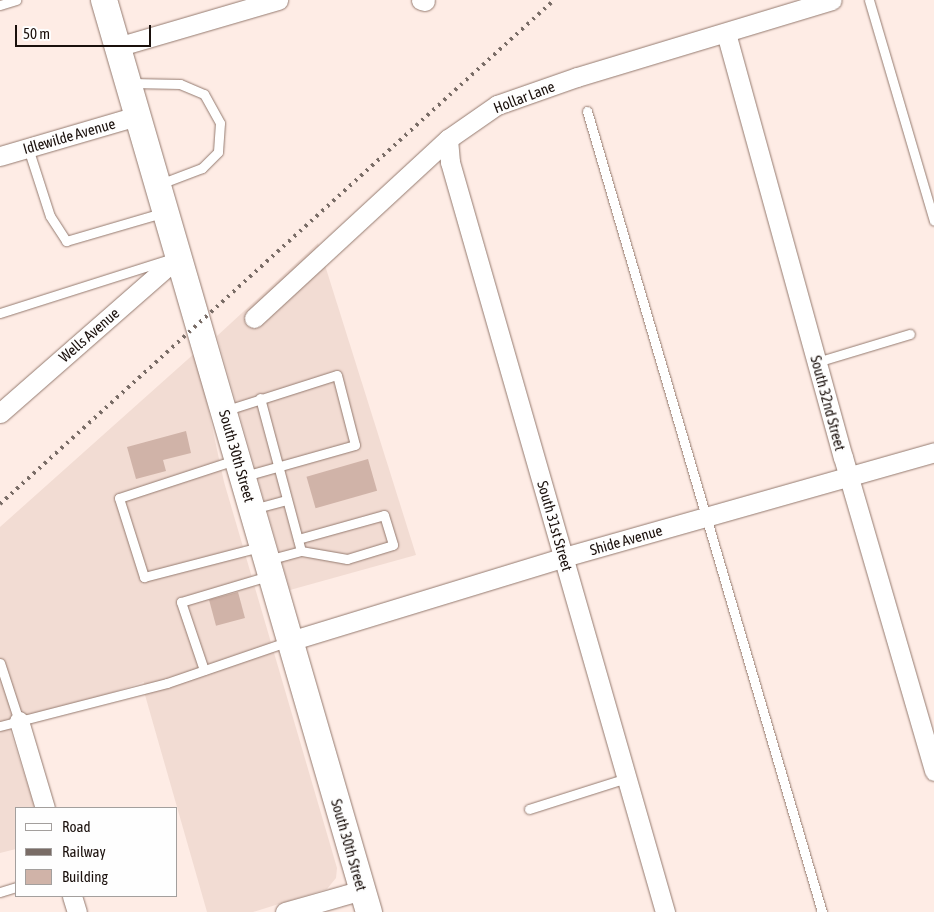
<!DOCTYPE html>
<html>
<head>
<meta charset="utf-8">
<style>
  body { margin:0 }
  #map { position:relative; width:934px; height:912px; overflow:hidden; background:#feece5; font-family:"Asap Condensed",sans-serif }
  div>[style] { position:absolute }
  .built>* { inset:0; background:#f2dcd3 }
  .building>* { inset:0; background:#d0b3a8; transform-origin:0 0 }
  .roads { filter:drop-shadow(0 0 1px #947a6f) drop-shadow(0 0 1px #947a6f) }
  .lane>* { height:9px; margin:-4.5px; padding:0 4.5px; transform-origin:4.5px; border-radius:4.5px; background:#fff }
  .street>* { height:19px; margin:-9.5px; padding:0 9.5px; transform-origin:9.5px; border-radius:9.5px; background:#fff }
  .secondary>* { height:26px; margin:-13px; padding:0 13px; transform-origin:13px; border-radius:13px; background:#fff }
  .rail>* { height:4px; margin-top:-2px; transform-origin:0; background:repeating-linear-gradient(90deg,#796c66 0 2.5px,transparent 0 7.5px) }
  span { translate:-50% -50%; white-space:nowrap; text-align:center; line-height:1.15; -webkit-text-stroke:5px #fefefe; paint-order:stroke }
  .street-label { font-size:15px; color:#1a100c }
  .legend { position:absolute; left:15px; top:807px; width:162px; height:90px; box-sizing:border-box; background:#fefefe; border:1px solid #a39f9d; margin:0; padding:6px 9px; list-style:none; font-size:15px; color:#1a100c }
  .legend li { display:flex; align-items:center; gap:10px; height:25px }
  .legend b { width:25px; border:1px solid #a39f9d }
  .scale { position:absolute; left:15px; top:25px; width:136px; height:22px; box-sizing:border-box; border:2px solid #1a100c; border-top:0; padding-left:6px; font-size:15px; line-height:18px; white-space:nowrap; color:#1a100c; -webkit-text-stroke:4px #fefefe; paint-order:stroke }
</style>
</head>
<body>
<div id="map">
  <div class="built">
    <div style="clip-path:polygon(318px 243px,416px 555px,290px 590px,217px 336px)"></div>
    <div style="clip-path:polygon(196px 352px,224px 482px,337px 868px,336px 878px,327px 889px,253px 912px,207px 912px,145px 695px,144px 682px,9px 727px,35px 808px,16px 808px,16px 849px,0 853px,0 527px)"></div>
  </div>
  <div class="building">
    <div style="clip-path:polygon(186px 431px,191px 453px,163px 460px,166px 471px,136px 479px,127px 447px)"></div>
    <div style="left:368px;top:459px;width:33px;height:64px;rotate:74deg"></div>
    <div style="left:238px;top:592px;width:27px;height:30px;rotate:75deg"></div>
  </div>
  <div class="roads">
    <div class="lane">
      <div style="left:869px;top:0;width:230px;rotate:73.6deg"></div>
      <div style="left:0;top:5px;width:17px;rotate:-17deg"></div>
      <div style="left:132px;top:83px;width:48px;rotate:1.2deg"></div>
      <div style="left:180px;top:84px;width:26px;rotate:23deg"></div>
      <div style="left:204px;top:94px;width:33px;rotate:61deg"></div>
      <div style="left:220px;top:123px;width:29px;rotate:94deg"></div>
      <div style="left:218px;top:152px;width:23px;rotate:135deg"></div>
      <div style="left:202px;top:168px;width:45px;rotate:159.1deg"></div>
      <div style="left:587px;top:111px;width:835px;rotate:73.65deg"></div>
      <div style="left:28px;top:148px;width:71px;rotate:72.1deg"></div>
      <div style="left:50px;top:216px;width:30px;rotate:57deg"></div>
      <div style="left:66px;top:241px;width:103px;rotate:-16.3deg"></div>
      <div style="left:0;top:313px;width:175px;rotate:-17.6deg"></div>
      <div style="left:817px;top:362px;width:97px;rotate:-16.8deg"></div>
      <div style="left:260px;top:398px;width:158px;rotate:75deg"></div>
      <div style="left:301px;top:551px;width:34px;rotate:165deg"></div>
      <div style="left:227px;top:410px;width:115px;rotate:-17.7deg"></div>
      <div style="left:337px;top:375px;width:72px;rotate:75.6deg"></div>
      <div style="left:355px;top:445px;width:114px;rotate:164.3deg"></div>
      <div style="left:235px;top:460px;width:122px;rotate:161.9deg"></div>
      <div style="left:119px;top:498px;width:83px;rotate:72.4deg"></div>
      <div style="left:144px;top:577px;width:120px;rotate:-14.5deg"></div>
      <div style="left:253px;top:509px;width:35px;rotate:-15deg"></div>
      <div style="left:298px;top:539px;width:89px;rotate:-15.6deg"></div>
      <div style="left:384px;top:515px;width:31px;rotate:73deg"></div>
      <div style="left:393px;top:545px;width:48px;rotate:163.1deg"></div>
      <div style="left:347px;top:559px;width:47px;rotate:-170.1deg"></div>
      <div style="left:0;top:663px;width:61px;rotate:71.9deg"></div>
      <div style="left:204px;top:670px;width:72px;rotate:-108.7deg"></div>
      <div style="left:181px;top:602px;width:91px;rotate:-16.6deg"></div>
      <div style="left:0;top:726px;width:172px;rotate:-14.4deg"></div>
      <div style="left:167px;top:683px;width:127px;rotate:-18.9deg"></div>
      <div style="left:529px;top:809px;width:103px;rotate:-17.6deg"></div>
      <div style="left:0;top:892px;width:17px;rotate:-17deg"></div>
    </div>
    <div class="street">
      <div style="left:421px;top:0;width:4px;rotate:14deg"></div>
      <div style="left:726px;top:33px;width:440px;rotate:74.6deg"></div>
      <div style="left:843px;top:457px;width:327px;rotate:73.8deg"></div>
      <div style="left:117px;top:47px;width:168px;rotate:-16.3deg"></div>
      <div style="left:448px;top:139px;width:23px;rotate:85deg"></div>
      <div style="left:450px;top:162px;width:780px;rotate:74deg"></div>
      <div style="left:0;top:156px;width:143px;rotate:-16.3deg"></div>
      <div style="left:254px;top:318px;width:264px;rotate:-42.7deg"></div>
      <div style="left:448px;top:139px;width:60px;rotate:-34.8deg"></div>
      <div style="left:497px;top:105px;width:85px;rotate:-19.3deg"></div>
      <div style="left:577px;top:77px;width:266px;rotate:-16.8deg"></div>
      <div style="left:0;top:413px;width:237px;rotate:-41.2deg"></div>
      <div style="left:290px;top:641px;width:287px;rotate:-17deg"></div>
      <div style="left:564px;top:557px;width:385px;rotate:-15.8deg"></div>
      <div style="left:19px;top:721px;width:91px;rotate:73.4deg"></div>
      <div style="left:72px;top:896px;width:17px;rotate:73deg"></div>
      <div style="left:285px;top:912px;width:80px;rotate:-15.9deg"></div>
    </div>
    <div class="secondary">
      <div style="left:104px;top:0;width:950px;rotate:73.8deg"></div>
    </div>
  </div>
  <div class="rail">
    <div style="left:0;top:504px;width:749px;rotate:-42.29deg"></div>
  </div>
  <div class="street-label">
    <span style="left:524px;top:97px;rotate:-21deg">Hollar Lane</span>
    <span style="left:69px;top:136px;rotate:-16deg">Idlewilde Avenue</span>
    <span style="left:89px;top:335px;rotate:-41deg">Wells Avenue</span>
    <span style="left:828px;top:403px;rotate:75deg">South 32nd Street</span>
    <span style="left:237px;top:456px;rotate:74deg">South 30th Street</span>
    <span style="left:555px;top:526px;rotate:74deg">South 31st Street</span>
    <span style="left:626px;top:540px;rotate:-16deg">Shide Avenue</span>
    <span style="left:349px;top:845px;rotate:74deg">South 30th Street</span>
  </div>
  <ul class="legend">
  <li><b style="height:6px;background:#fff"></b>Road</li>
  <li><b style="height:6px;background:#796c66"></b>Railway</li>
  <li><b style="height:14px;background:#d0b3a8"></b>Building</li>
  </ul>
  <div class="scale">50 m</div>
</div>
</body>
</html>
